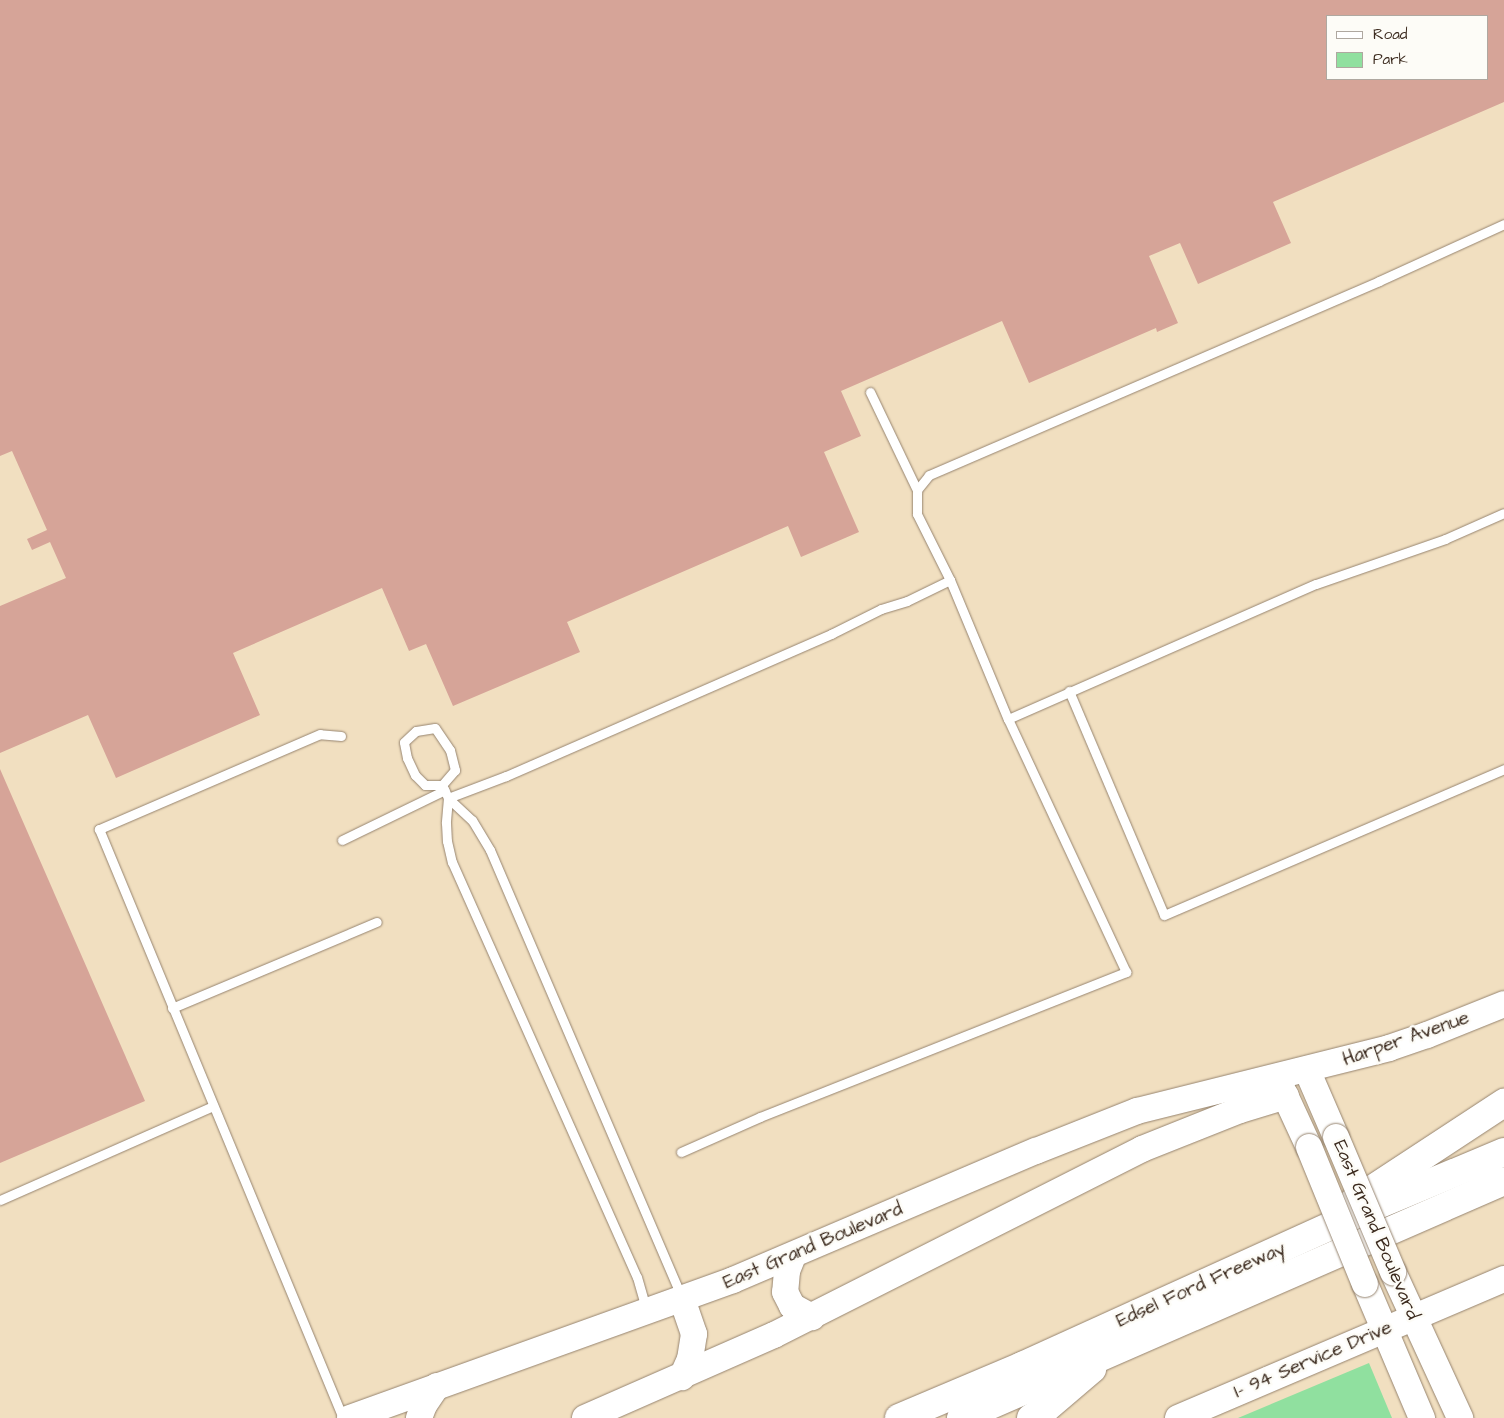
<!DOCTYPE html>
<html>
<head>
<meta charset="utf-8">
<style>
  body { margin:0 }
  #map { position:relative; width:1504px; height:1418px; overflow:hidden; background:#f1dfc0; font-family:"Architects Daughter",sans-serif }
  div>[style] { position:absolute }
  .green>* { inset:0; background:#90e09f }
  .building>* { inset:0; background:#d6a498 }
  .roads { filter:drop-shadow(0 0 1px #96846f) drop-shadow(0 0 1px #96846f) }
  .lane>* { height:9px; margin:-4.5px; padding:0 4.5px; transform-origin:4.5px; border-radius:4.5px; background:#fff }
  .secondary>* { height:26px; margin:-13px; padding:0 13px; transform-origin:13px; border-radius:13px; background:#fff }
  .highway>* { height:28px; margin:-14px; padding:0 14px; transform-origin:14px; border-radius:14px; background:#fff }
  .bridges { filter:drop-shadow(0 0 1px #96846f) drop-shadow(0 0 1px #96846f) }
  .secondary-bridge>* { height:26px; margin:-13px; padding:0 13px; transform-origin:13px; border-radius:13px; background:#fff }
  span { translate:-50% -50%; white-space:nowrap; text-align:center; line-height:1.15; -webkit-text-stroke:5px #fdfcf7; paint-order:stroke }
  .street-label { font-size:19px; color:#3b2a1e }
  .legend { position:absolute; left:1326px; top:15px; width:162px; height:65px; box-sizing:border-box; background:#fdfcf7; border:1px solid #afa8a0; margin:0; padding:6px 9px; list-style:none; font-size:15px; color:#3b2a1e }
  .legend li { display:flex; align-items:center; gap:10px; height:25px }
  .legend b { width:25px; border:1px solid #afa8a0 }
</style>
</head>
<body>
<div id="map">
  <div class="green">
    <div style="clip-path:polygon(1369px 1363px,1392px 1418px,1238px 1418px)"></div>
  </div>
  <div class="building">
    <div style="clip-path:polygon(evenodd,0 0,1504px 0,1504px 102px,1273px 202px,1291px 243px,1198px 284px,1180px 243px,1149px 256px,1178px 323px,1157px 332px,1156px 328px,1029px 383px,1002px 321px,841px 391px,861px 436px,824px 452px,859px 532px,801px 557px,788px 526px,567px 622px,580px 652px,453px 706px,426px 644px,409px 651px,382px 588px,233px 653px,260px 715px,116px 778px,88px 715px,0 753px,0 606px,66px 578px,50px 542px,32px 550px,27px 539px,47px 530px,12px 451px,0 456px,0 0,1328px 16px,1488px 16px,1488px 79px,1328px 79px,1328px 16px)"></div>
    <div style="clip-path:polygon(0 769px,145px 1101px,0 1163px)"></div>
  </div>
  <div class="roads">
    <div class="lane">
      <div style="left:870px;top:392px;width:109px;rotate:64.4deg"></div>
      <div style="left:950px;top:580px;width:151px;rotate:67.4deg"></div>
      <div style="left:1008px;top:719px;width:336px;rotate:-23.7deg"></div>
      <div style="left:1316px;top:584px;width:137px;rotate:-19.2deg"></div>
      <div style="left:1445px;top:539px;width:64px;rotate:-23.8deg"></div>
      <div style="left:1069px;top:691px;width:243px;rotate:67deg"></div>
      <div style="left:1164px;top:915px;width:370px;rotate:-23.2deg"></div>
      <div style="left:435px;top:728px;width:27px;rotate:56deg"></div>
      <div style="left:450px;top:750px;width:21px;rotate:76deg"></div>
      <div style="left:455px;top:770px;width:20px;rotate:131deg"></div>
      <div style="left:442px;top:785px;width:17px;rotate:180deg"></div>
      <div style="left:425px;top:785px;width:14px;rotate:-135deg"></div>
      <div style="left:415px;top:775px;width:19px;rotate:-115deg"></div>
      <div style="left:407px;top:758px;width:16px;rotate:-101deg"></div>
      <div style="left:404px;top:742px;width:16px;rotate:-43deg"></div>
      <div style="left:416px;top:731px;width:19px;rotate:-9deg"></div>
      <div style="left:341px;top:736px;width:21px;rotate:-175deg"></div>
      <div style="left:320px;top:734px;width:241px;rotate:156.7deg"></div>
      <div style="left:99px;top:829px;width:638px;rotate:67.5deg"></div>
      <div style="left:442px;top:785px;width:14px;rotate:65deg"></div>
      <div style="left:448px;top:798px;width:62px;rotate:-20.8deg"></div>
      <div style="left:506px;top:776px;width:355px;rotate:-23.6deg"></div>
      <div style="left:831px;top:634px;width:56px;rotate:-26.6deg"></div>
      <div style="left:881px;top:609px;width:27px;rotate:-17deg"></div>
      <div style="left:907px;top:601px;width:48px;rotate:-26deg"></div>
      <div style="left:950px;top:580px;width:74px;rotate:-116.6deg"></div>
      <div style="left:917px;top:514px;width:24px;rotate:-90deg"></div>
      <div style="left:917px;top:490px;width:19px;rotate:-51deg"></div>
      <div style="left:929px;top:475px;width:490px;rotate:-23.3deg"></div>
      <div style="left:1379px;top:281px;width:137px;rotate:-24.5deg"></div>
      <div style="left:448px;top:798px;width:33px;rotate:43deg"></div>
      <div style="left:472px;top:820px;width:35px;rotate:59deg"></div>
      <div style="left:490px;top:850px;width:485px;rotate:66.8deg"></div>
      <div style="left:448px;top:798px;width:25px;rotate:95deg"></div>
      <div style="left:446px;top:823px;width:18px;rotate:87deg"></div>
      <div style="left:447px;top:841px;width:22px;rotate:77deg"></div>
      <div style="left:452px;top:862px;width:454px;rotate:66deg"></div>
      <div style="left:637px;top:1277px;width:33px;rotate:74deg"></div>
      <div style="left:342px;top:840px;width:114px;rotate:-25.9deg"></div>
      <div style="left:172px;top:1008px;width:222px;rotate:-22.8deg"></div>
      <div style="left:681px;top:1152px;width:86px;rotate:-23.9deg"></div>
      <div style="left:760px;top:1117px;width:394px;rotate:-21.6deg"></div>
      <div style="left:1126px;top:972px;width:279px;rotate:-115deg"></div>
      <div style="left:0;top:1200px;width:233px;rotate:-23.8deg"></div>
    </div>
    <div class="secondary">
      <div style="left:1307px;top:1070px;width:73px;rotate:66.6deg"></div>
      <div style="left:1278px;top:1080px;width:74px;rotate:65.2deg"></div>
      <div style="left:793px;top:1256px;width:16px;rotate:112deg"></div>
      <div style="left:787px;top:1271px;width:21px;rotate:95deg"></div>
      <div style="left:785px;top:1292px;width:16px;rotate:63deg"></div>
      <div style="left:792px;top:1306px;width:23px;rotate:29deg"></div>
      <div style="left:1393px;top:1272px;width:161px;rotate:65.3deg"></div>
      <div style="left:1365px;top:1284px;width:146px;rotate:67deg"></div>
      <div style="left:682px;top:1299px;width:37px;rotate:71deg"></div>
      <div style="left:694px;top:1334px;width:25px;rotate:99deg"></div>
      <div style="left:690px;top:1359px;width:20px;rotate:114deg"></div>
      <div style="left:350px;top:1418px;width:407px;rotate:-19.8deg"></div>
      <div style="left:733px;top:1280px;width:329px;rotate:-23.1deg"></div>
      <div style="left:1036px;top:1151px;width:109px;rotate:-21.6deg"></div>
      <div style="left:1137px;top:1111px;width:260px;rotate:-14deg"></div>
      <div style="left:1389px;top:1048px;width:40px;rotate:-18.9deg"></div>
      <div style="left:1427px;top:1035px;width:83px;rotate:-21.9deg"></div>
      <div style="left:419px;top:1418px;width:14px;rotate:-69deg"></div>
      <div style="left:424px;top:1405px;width:23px;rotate:-56deg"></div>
      <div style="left:585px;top:1418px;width:206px;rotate:-23.7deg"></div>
      <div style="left:774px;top:1335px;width:412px;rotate:-26.8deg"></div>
      <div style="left:1142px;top:1149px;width:105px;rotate:-21.7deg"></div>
      <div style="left:1240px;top:1110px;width:48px;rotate:-16.9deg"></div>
      <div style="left:1178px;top:1418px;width:354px;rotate:-23.1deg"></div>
    </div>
    <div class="highway">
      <div style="left:1353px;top:1202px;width:181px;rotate:-33.3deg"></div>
      <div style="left:899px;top:1418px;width:134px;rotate:-22.9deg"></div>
      <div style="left:1022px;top:1366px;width:375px;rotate:-24.4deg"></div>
      <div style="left:1363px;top:1211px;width:153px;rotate:-22.7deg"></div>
      <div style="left:961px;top:1418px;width:592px;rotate:-23.58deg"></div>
      <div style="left:1031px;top:1418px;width:17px;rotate:-33deg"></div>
      <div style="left:1045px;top:1409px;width:62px;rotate:-40.4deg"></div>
    </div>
  </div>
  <div class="bridges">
    <div class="secondary-bridge">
      <div style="left:1336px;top:1137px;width:147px;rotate:67.1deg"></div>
      <div style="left:1309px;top:1147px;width:148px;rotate:67.8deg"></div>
    </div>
  </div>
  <div class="street-label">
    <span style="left:1406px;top:1039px;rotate:-19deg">Harper Avenue</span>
    <span style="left:1376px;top:1230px;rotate:67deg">East Grand Boulevard</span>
    <span style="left:813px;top:1246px;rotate:-23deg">East Grand Boulevard</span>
    <span style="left:1201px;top:1285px;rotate:-24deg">Edsel Ford Freeway</span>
    <span style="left:1313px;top:1360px;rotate:-23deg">I- 94 Service Drive</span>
  </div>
  <ul class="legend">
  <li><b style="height:6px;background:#fff"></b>Road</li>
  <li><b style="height:14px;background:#90e09f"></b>Park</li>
  </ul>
</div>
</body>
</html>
